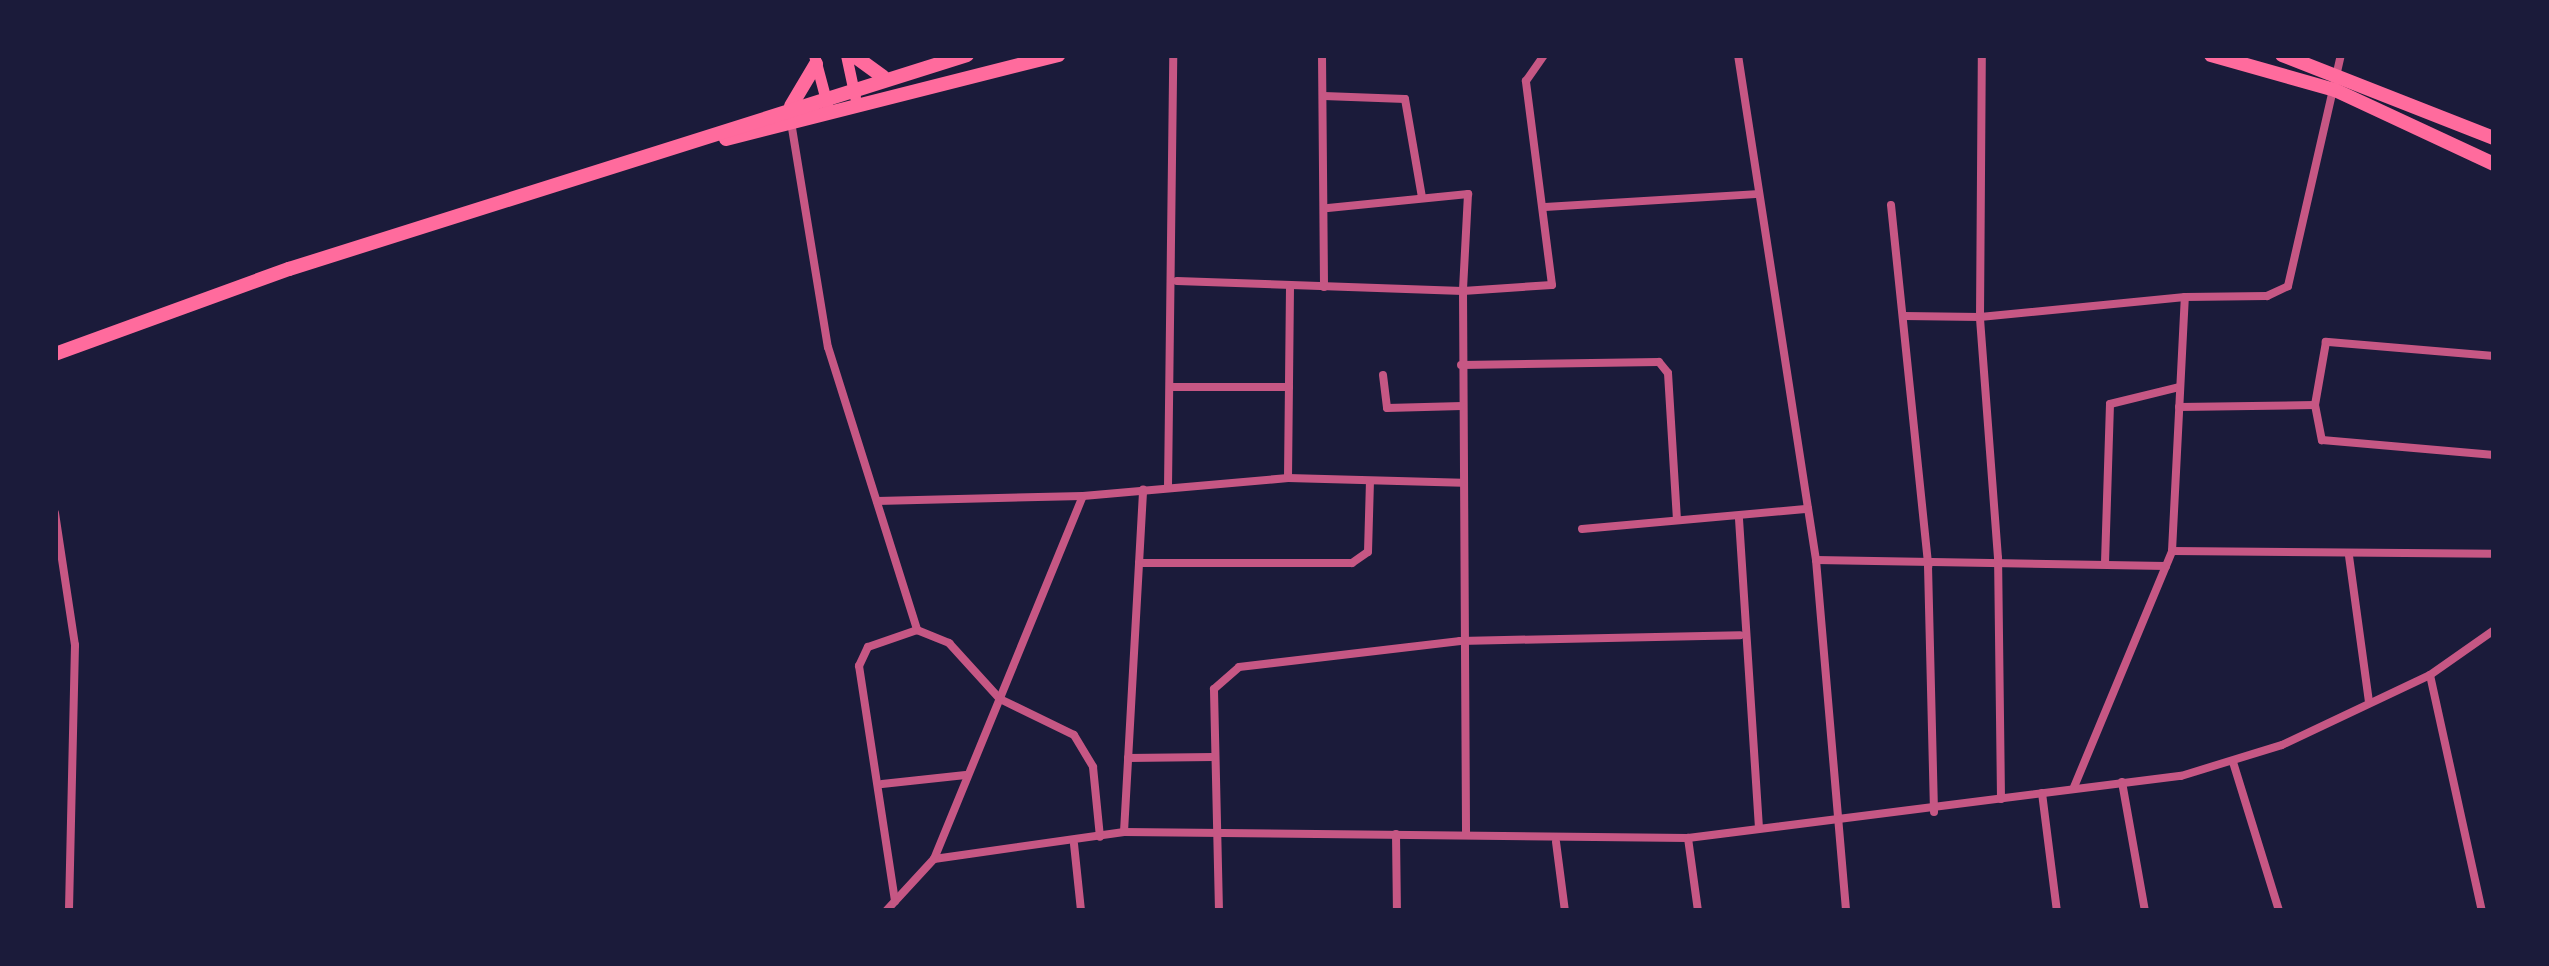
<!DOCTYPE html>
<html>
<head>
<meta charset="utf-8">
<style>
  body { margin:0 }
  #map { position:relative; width:2549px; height:966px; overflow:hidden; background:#1b1b3a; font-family:"Archivo Narrow",sans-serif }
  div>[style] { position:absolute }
  .minor>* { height:8px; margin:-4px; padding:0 4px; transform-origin:4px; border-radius:4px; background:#c65784 }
  .secondary>* { height:11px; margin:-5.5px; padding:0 5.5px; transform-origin:5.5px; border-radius:5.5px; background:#ff6b9d }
  .trunk>* { height:14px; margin:-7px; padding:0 7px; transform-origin:7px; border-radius:7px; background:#ff6b9d }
  span { translate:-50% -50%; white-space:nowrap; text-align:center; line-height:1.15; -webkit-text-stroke:9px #1b1b3a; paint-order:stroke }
  .frame { position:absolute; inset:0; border:58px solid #1b1b3a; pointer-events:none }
</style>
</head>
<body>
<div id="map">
  <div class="minor">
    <div style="left:1322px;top:55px;width:232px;rotate:89.5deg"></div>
    <div style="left:1738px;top:55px;width:511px;rotate:81.22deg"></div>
    <div style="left:1816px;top:560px;width:352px;rotate:85.1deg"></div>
    <div style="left:1324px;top:96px;width:81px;rotate:2.1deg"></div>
    <div style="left:1405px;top:99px;width:99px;rotate:80.2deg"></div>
    <div style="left:792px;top:128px;width:222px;rotate:80.7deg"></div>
    <div style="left:828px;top:347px;width:297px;rotate:72.5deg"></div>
    <div style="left:1891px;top:205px;width:363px;rotate:84.1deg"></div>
    <div style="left:1928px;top:566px;width:246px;rotate:88.6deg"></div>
    <div style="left:1545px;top:207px;width:211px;rotate:-3.5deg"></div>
    <div style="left:1328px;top:208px;width:141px;rotate:-5.7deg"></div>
    <div style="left:1468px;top:194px;width:97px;rotate:93deg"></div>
    <div style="left:1463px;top:291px;width:89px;rotate:-3.9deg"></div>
    <div style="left:1552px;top:285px;width:206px;rotate:-97.3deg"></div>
    <div style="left:1526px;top:81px;width:32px;rotate:-55deg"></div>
    <div style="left:1177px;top:281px;width:286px;rotate:2deg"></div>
    <div style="left:1463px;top:291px;width:541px;rotate:89.68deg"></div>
    <div style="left:1904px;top:316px;width:76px;rotate:0.8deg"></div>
    <div style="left:1980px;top:317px;width:262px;rotate:-89.6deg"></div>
    <div style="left:2494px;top:356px;width:169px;rotate:-175.2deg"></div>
    <div style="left:2326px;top:342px;width:64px;rotate:99.9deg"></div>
    <div style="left:2315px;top:405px;width:36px;rotate:79deg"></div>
    <div style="left:2322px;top:440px;width:173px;rotate:5deg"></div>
    <div style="left:1461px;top:365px;width:198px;rotate:-0.9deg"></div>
    <div style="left:1659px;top:362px;width:14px;rotate:51deg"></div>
    <div style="left:1668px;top:373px;width:147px;rotate:86.5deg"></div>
    <div style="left:1383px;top:375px;width:33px;rotate:83deg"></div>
    <div style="left:1387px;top:408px;width:75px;rotate:-1.5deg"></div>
    <div style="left:1172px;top:387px;width:117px"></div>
    <div style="left:2179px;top:407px;width:136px;rotate:-0.8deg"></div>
    <div style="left:1288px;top:478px;width:190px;rotate:-89.4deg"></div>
    <div style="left:1168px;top:487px;width:432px;rotate:-89.3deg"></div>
    <div style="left:877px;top:501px;width:206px;rotate:-1.4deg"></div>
    <div style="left:55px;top:513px;width:134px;rotate:81.4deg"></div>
    <div style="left:75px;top:645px;width:266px;rotate:91.3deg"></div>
    <div style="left:1739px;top:519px;width:308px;rotate:86.3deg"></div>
    <div style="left:1582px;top:529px;width:227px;rotate:-5.1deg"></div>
    <div style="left:2172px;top:551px;width:322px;rotate:0.5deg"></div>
    <div style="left:2349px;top:556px;width:147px;rotate:82.2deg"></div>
    <div style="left:1816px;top:560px;width:350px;rotate:1deg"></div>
    <div style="left:1139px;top:563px;width:213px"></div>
    <div style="left:1352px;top:563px;width:19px;rotate:-35deg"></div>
    <div style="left:1368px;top:552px;width:71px;rotate:-88.4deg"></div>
    <div style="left:2105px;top:563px;width:159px;rotate:-88.2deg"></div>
    <div style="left:2110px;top:404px;width:71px;rotate:-13.8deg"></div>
    <div style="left:2430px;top:675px;width:242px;rotate:77.6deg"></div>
    <div style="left:1128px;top:758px;width:85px;rotate:-0.7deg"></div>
    <div style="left:2233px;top:762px;width:156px;rotate:72.8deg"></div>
    <div style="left:2122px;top:782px;width:131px;rotate:79.9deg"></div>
    <div style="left:882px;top:784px;width:84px;rotate:-6.1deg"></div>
    <div style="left:2074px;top:787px;width:256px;rotate:-67.4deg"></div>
    <div style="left:2172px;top:551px;width:254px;rotate:-87.1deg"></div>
    <div style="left:2185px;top:297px;width:82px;rotate:-0.7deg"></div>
    <div style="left:2267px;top:296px;width:23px;rotate:-25deg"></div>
    <div style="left:2288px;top:286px;width:237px;rotate:-77.1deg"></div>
    <div style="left:2042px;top:793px;width:119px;rotate:82.8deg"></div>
    <div style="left:2001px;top:799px;width:241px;rotate:-90.7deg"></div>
    <div style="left:1998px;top:558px;width:242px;rotate:-94.3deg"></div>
    <div style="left:1980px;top:317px;width:206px;rotate:-5.6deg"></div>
    <div style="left:1124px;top:832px;width:343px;rotate:-86.8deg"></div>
    <div style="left:1396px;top:834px;width:77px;rotate:89.3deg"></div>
    <div style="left:1556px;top:842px;width:70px;rotate:82.6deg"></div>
    <div style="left:1074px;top:844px;width:67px;rotate:84deg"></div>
    <div style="left:934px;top:859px;width:192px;rotate:-8.1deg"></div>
    <div style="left:1124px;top:832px;width:564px;rotate:0.61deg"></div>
    <div style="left:895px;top:901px;width:238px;rotate:-98.7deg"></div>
    <div style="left:859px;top:666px;width:21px;rotate:-65deg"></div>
    <div style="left:868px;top:647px;width:52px;rotate:-19.1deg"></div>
    <div style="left:917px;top:630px;width:35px;rotate:22deg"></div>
    <div style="left:949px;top:643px;width:76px;rotate:47.7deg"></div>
    <div style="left:1000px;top:699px;width:82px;rotate:25.9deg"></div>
    <div style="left:1074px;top:735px;width:37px;rotate:59deg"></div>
    <div style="left:1093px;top:767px;width:70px;rotate:84.3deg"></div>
    <div style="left:886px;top:911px;width:71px;rotate:-47.3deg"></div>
    <div style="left:934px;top:859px;width:392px;rotate:-67.7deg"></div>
    <div style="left:1083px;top:496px;width:206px;rotate:-5deg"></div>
    <div style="left:1288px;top:478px;width:174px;rotate:1.6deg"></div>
    <div style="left:1219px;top:911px;width:222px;rotate:-91.3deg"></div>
    <div style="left:1214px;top:689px;width:33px;rotate:-41deg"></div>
    <div style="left:1239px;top:667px;width:223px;rotate:-6.7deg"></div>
    <div style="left:1460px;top:641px;width:280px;rotate:-1.2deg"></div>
    <div style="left:1698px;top:911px;width:74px;rotate:-97.8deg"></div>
    <div style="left:1688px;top:838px;width:497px;rotate:-7.2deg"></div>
    <div style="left:2181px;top:776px;width:106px;rotate:-17.1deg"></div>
    <div style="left:2282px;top:745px;width:164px;rotate:-25.3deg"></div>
    <div style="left:2430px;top:675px;width:78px;rotate:-35.1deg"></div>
  </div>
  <div class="secondary">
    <div style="left:814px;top:55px;width:51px;rotate:75.1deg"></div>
    <div style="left:846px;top:55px;width:43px;rotate:77.9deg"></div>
  </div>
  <div class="trunk">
    <div style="left:853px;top:55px;width:37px;rotate:36deg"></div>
    <div style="left:2211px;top:55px;width:129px;rotate:15.8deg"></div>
    <div style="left:2335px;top:90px;width:175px;rotate:25deg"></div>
    <div style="left:2282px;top:55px;width:228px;rotate:21.4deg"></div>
    <div style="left:791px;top:106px;width:49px;rotate:-59.2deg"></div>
    <div style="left:726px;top:139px;width:343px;rotate:-14.2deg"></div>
    <div style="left:55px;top:354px;width:249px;rotate:-20deg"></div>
    <div style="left:289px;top:269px;width:711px;rotate:-17.52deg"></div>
  </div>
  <div class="frame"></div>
</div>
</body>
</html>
